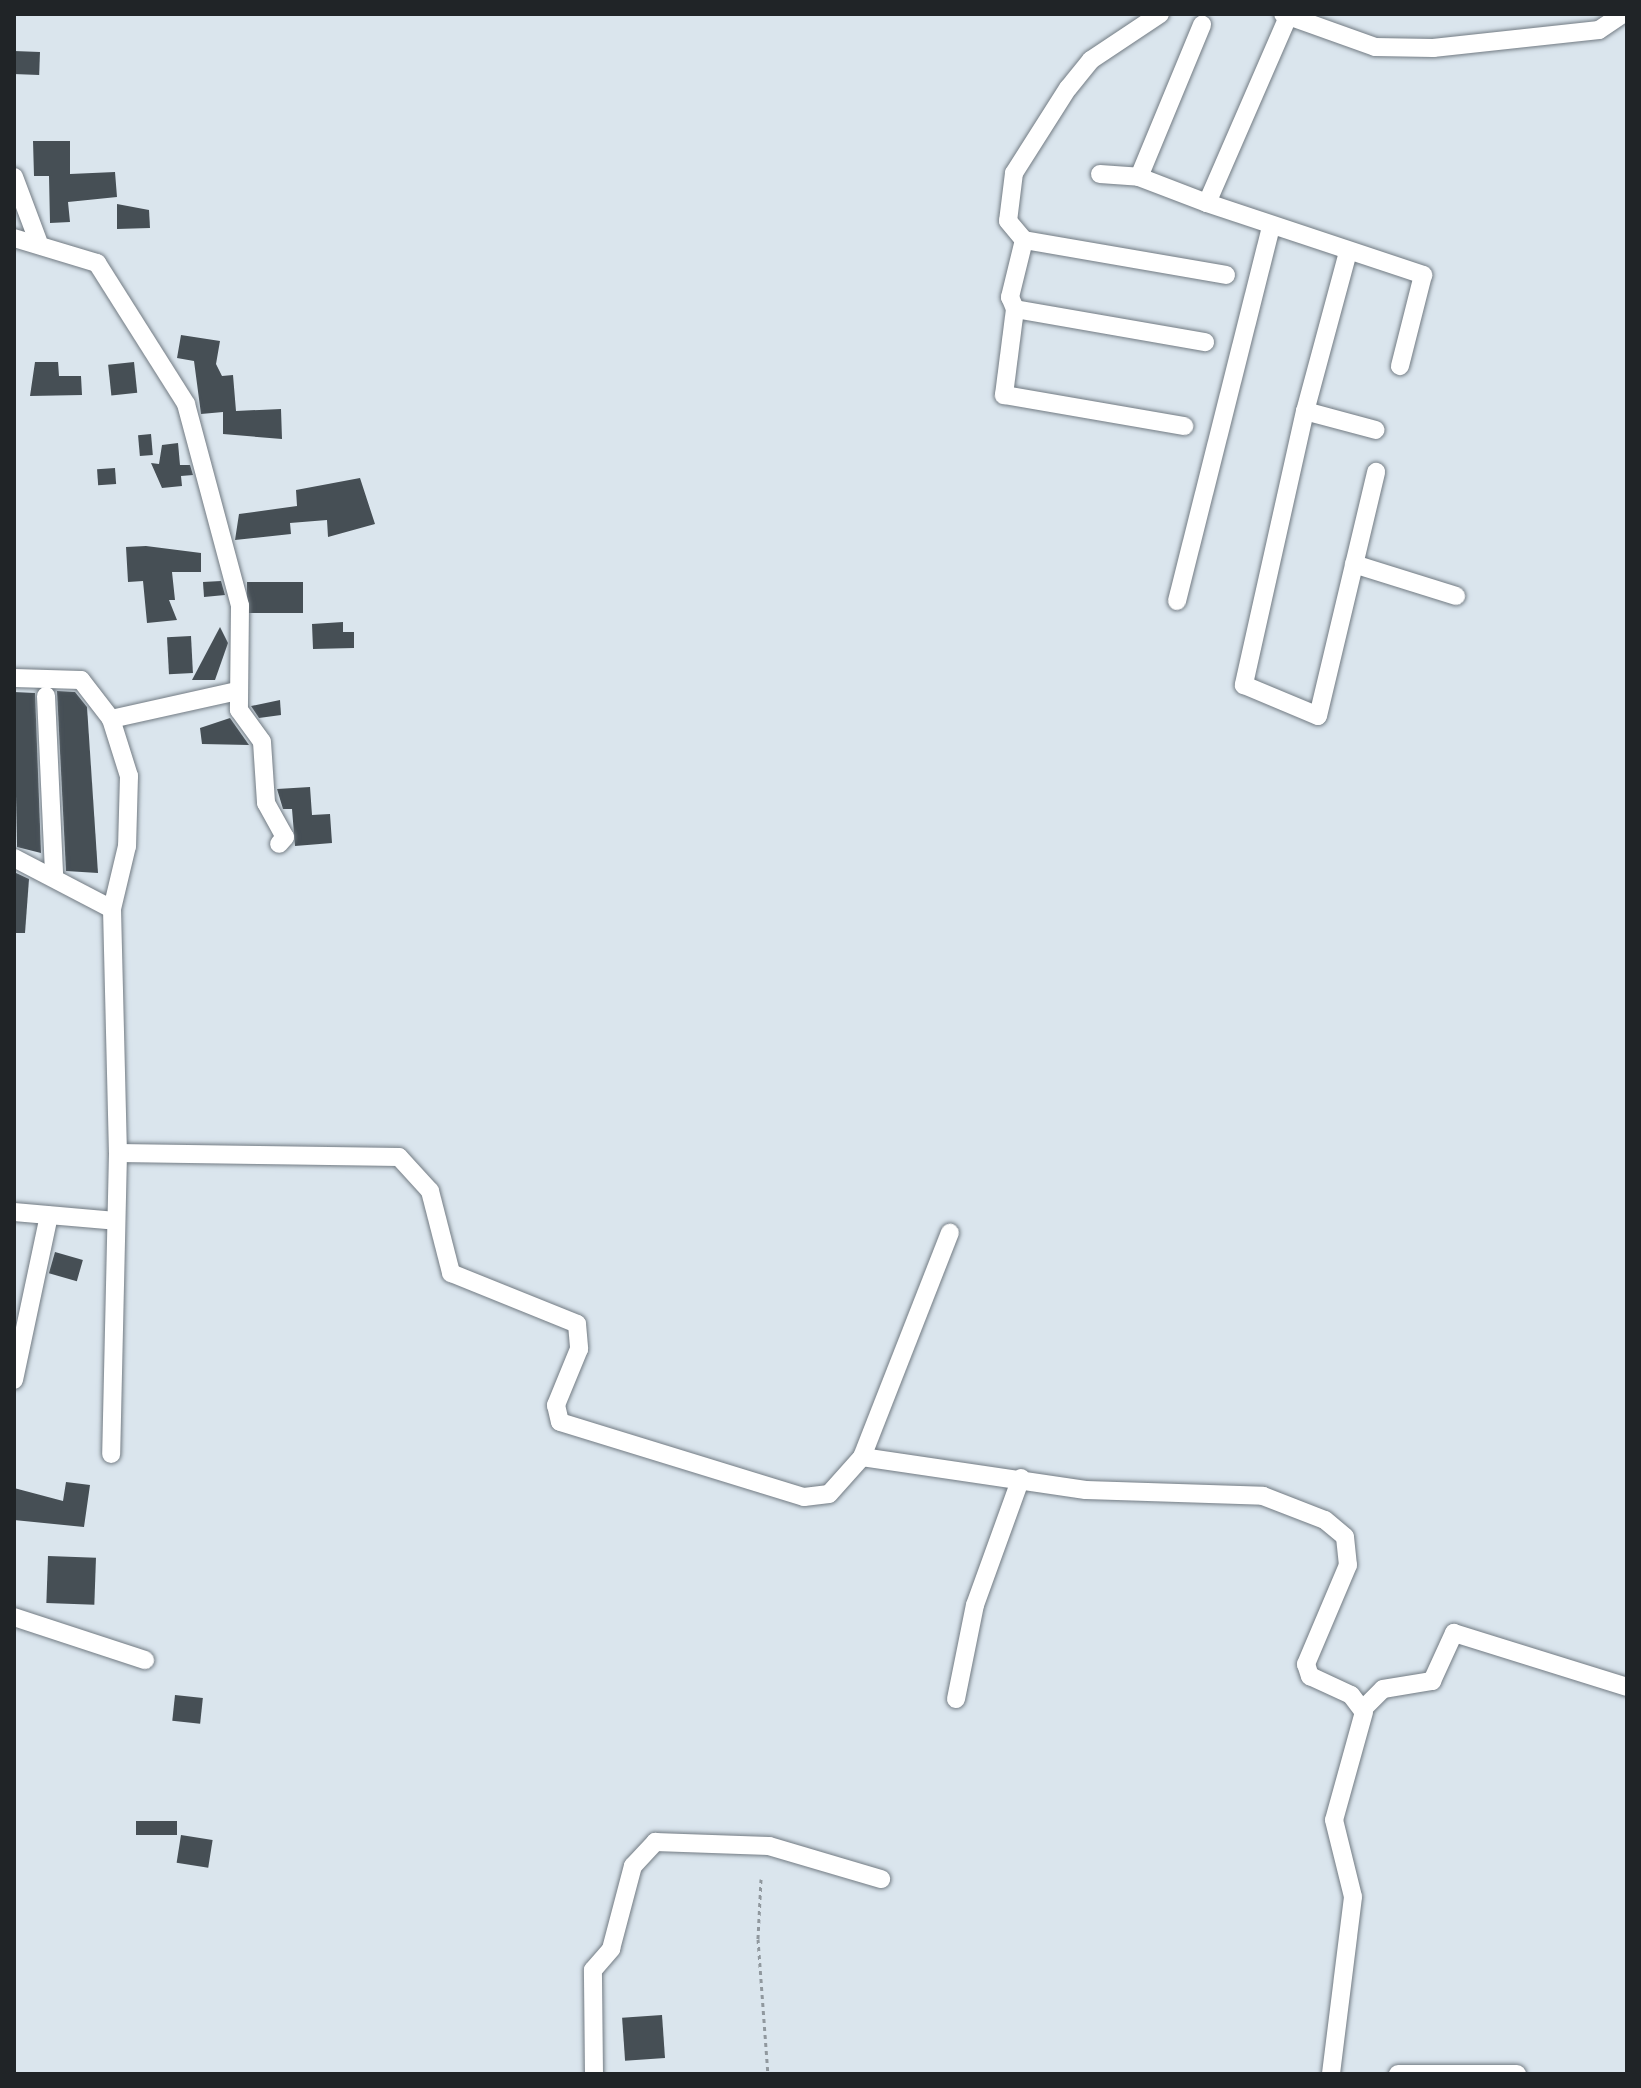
<!DOCTYPE html>
<html>
<head>
<meta charset="utf-8">
<style>
  body { margin:0 }
  #map { position:relative; width:1641px; height:2088px; overflow:hidden; background:#dae5ed; font-family:"Golos Text",sans-serif }
  div>[style] { position:absolute }
  .building>* { inset:0; background:#464f55; transform-origin:0 0 }
  .path>* { height:3px; margin-top:-1.5px; transform-origin:0; background:repeating-linear-gradient(90deg,#90989e 0 4px,transparent 0 8px) }
  .roads { filter:drop-shadow(0 0 2px #727b83) drop-shadow(0 0 2px #727b83) }
  .minor>* { height:18px; margin:-9px; padding:0 9px; transform-origin:9px; border-radius:9px; background:#fff }
  span { translate:-50% -50%; white-space:nowrap; text-align:center; line-height:1.15; -webkit-text-stroke:8px #fff; paint-order:stroke }
  .frame { position:absolute; inset:0; border:16px solid #202427; pointer-events:none }
</style>
</head>
<body>
<div id="map">
  <div class="building">
    <div style="left:14px;top:51px;width:26px;height:23px;rotate:2deg"></div>
    <div style="clip-path:polygon(33px 141px,70px 141px,70px 174px,115px 172px,117px 197px,68px 202px,70px 222px,50px 223px,49px 176px,34px 176px)"></div>
    <div style="clip-path:polygon(117px 204px,149px 210px,150px 228px,117px 229px)"></div>
    <div style="clip-path:polygon(181px 335px,220px 341px,216px 364px,222px 376px,233px 375px,236px 411px,281px 409px,282px 439px,223px 434px,223px 412px,201px 414px,194px 361px,177px 358px)"></div>
    <div style="clip-path:polygon(35px 362px,58px 362px,59px 376px,81px 376px,82px 395px,30px 396px)"></div>
    <div style="left:134px;top:362px;width:31px;height:26px;rotate:84deg"></div>
    <div style="left:151px;top:434px;width:21px;height:13px;rotate:85deg"></div>
    <div style="clip-path:polygon(178px 443px,180px 465px,190px 465px,193px 475px,181px 476px,182px 486px,162px 488px,151px 463px,159px 464px,162px 445px)"></div>
    <div style="left:115px;top:468px;width:16px;height:18px;rotate:86deg"></div>
    <div style="clip-path:polygon(360px 478px,375px 524px,328px 537px,327px 520px,290px 523px,291px 534px,235px 540px,239px 514px,297px 506px,296px 490px)"></div>
    <div style="clip-path:polygon(146px 546px,201px 553px,201px 572px,172px 572px,175px 600px,169px 600px,177px 620px,147px 623px,143px 581px,128px 582px,126px 547px)"></div>
    <div style="clip-path:polygon(221px 581px,225px 595px,204px 597px,203px 582px)"></div>
    <div style="left:303px;top:582px;width:31px;height:56px;rotate:90deg"></div>
    <div style="clip-path:polygon(343px 622px,343px 632px,354px 632px,354px 648px,313px 649px,312px 624px)"></div>
    <div style="clip-path:polygon(220px 627px,228px 643px,215px 680px,192px 680px)"></div>
    <div style="left:191px;top:636px;width:37px;height:24px;rotate:87deg"></div>
    <div style="clip-path:polygon(57px 691px,75px 692px,87px 707px,98px 873px,66px 871px)"></div>
    <div style="clip-path:polygon(14px 692px,35px 693px,41px 853px,17px 847px)"></div>
    <div style="clip-path:polygon(280px 700px,281px 715px,259px 718px,251px 706px)"></div>
    <div style="clip-path:polygon(230px 718px,249px 745px,202px 744px,200px 728px)"></div>
    <div style="clip-path:polygon(310px 787px,312px 815px,330px 814px,332px 843px,295px 846px,292px 809px,283px 809px,277px 789px)"></div>
    <div style="clip-path:polygon(14px 872px,29px 879px,25px 933px,14px 933px)"></div>
    <div style="left:55px;top:1252px;width:29px;height:22px;rotate:16deg"></div>
    <div style="clip-path:polygon(66px 1482px,90px 1485px,84px 1527px,14px 1520px,14px 1488px,63px 1501px)"></div>
    <div style="left:48px;top:1556px;width:48px;height:47px;rotate:2deg"></div>
    <div style="left:175px;top:1695px;width:28px;height:26px;rotate:6deg"></div>
    <div style="left:136px;top:1821px;width:41px;height:14px"></div>
    <div style="left:181px;top:1835px;width:32px;height:28px;rotate:9deg"></div>
    <div style="left:662px;top:2015px;width:43px;height:40px;rotate:86deg"></div>
  </div>
  <div class="path">
    <div style="left:761px;top:1879px;width:60px;rotate:92.9deg"></div>
    <div style="left:758px;top:1939px;width:135px;rotate:85.8deg"></div>
  </div>
  <div class="roads">
    <div class="minor">
      <div style="left:1160px;top:14px;width:83px;rotate:146.3deg"></div>
      <div style="left:1091px;top:60px;width:36px;rotate:129deg"></div>
      <div style="left:1068px;top:88px;width:101px;rotate:122.4deg"></div>
      <div style="left:1014px;top:173px;width:48px;rotate:97.1deg"></div>
      <div style="left:1008px;top:221px;width:25px;rotate:50deg"></div>
      <div style="left:1024px;top:240px;width:205px;rotate:9.8deg"></div>
      <div style="left:1283px;top:14px;width:98px;rotate:19.7deg"></div>
      <div style="left:1375px;top:47px;width:58px;rotate:1deg"></div>
      <div style="left:1433px;top:48px;width:167px;rotate:-6.2deg"></div>
      <div style="left:1599px;top:30px;width:29px;rotate:-34deg"></div>
      <div style="left:1100px;top:174px;width:39px;rotate:4deg"></div>
      <div style="left:1139px;top:177px;width:73px;rotate:20.9deg"></div>
      <div style="left:1207px;top:203px;width:203px;rotate:-66.5deg"></div>
      <div style="left:14px;top:177px;width:68px;rotate:69.4deg"></div>
      <div style="left:1139px;top:177px;width:165px;rotate:-67.5deg"></div>
      <div style="left:1207px;top:203px;width:228px;rotate:18.4deg"></div>
      <div style="left:1423px;top:275px;width:94px;rotate:104.2deg"></div>
      <div style="left:14px;top:238px;width:87px;rotate:16.8deg"></div>
      <div style="left:97px;top:263px;width:167px;rotate:57.7deg"></div>
      <div style="left:186px;top:404px;width:209px;rotate:75deg"></div>
      <div style="left:240px;top:606px;width:104px;rotate:90.6deg"></div>
      <div style="left:239px;top:710px;width:39px;rotate:54deg"></div>
      <div style="left:262px;top:742px;width:61px;rotate:86.2deg"></div>
      <div style="left:266px;top:803px;width:39px;rotate:61deg"></div>
      <div style="left:285px;top:837px;width:9px;rotate:131deg"></div>
      <div style="left:1024px;top:240px;width:59px;rotate:103.8deg"></div>
      <div style="left:1010px;top:297px;width:13px;rotate:67deg"></div>
      <div style="left:1015px;top:309px;width:193px;rotate:9.9deg"></div>
      <div style="left:1348px;top:252px;width:165px;rotate:105.1deg"></div>
      <div style="left:1305px;top:411px;width:73px;rotate:15deg"></div>
      <div style="left:1015px;top:309px;width:87px;rotate:97.3deg"></div>
      <div style="left:1004px;top:395px;width:183px;rotate:9.8deg"></div>
      <div style="left:1305px;top:411px;width:281px;rotate:102.6deg"></div>
      <div style="left:1244px;top:685px;width:80px;rotate:22.7deg"></div>
      <div style="left:1318px;top:716px;width:251px;rotate:-76.6deg"></div>
      <div style="left:1354px;top:564px;width:107px;rotate:17.4deg"></div>
      <div style="left:1177px;top:601px;width:385px;rotate:-75.9deg"></div>
      <div style="left:14px;top:678px;width:67px;rotate:1.7deg"></div>
      <div style="left:81px;top:680px;width:49px;rotate:52.4deg"></div>
      <div style="left:111px;top:719px;width:60px;rotate:72.5deg"></div>
      <div style="left:129px;top:776px;width:70px;rotate:91.6deg"></div>
      <div style="left:127px;top:846px;width:65px;rotate:103.4deg"></div>
      <div style="left:112px;top:909px;width:244px;rotate:88.6deg"></div>
      <div style="left:118px;top:1153px;width:301px;rotate:91.3deg"></div>
      <div style="left:46px;top:696px;width:178px;rotate:87.4deg"></div>
      <div style="left:111px;top:719px;width:129px;rotate:-12.5deg"></div>
      <div style="left:14px;top:858px;width:110px;rotate:27.5deg"></div>
      <div style="left:118px;top:1153px;width:281px;rotate:0.8deg"></div>
      <div style="left:399px;top:1157px;width:46px;rotate:47.6deg"></div>
      <div style="left:430px;top:1191px;width:85px;rotate:75.6deg"></div>
      <div style="left:451px;top:1273px;width:136px;rotate:22deg"></div>
      <div style="left:577px;top:1324px;width:25px;rotate:85deg"></div>
      <div style="left:579px;top:1349px;width:61px;rotate:112.3deg"></div>
      <div style="left:556px;top:1405px;width:17px;rotate:77deg"></div>
      <div style="left:560px;top:1422px;width:255px;rotate:17.1deg"></div>
      <div style="left:804px;top:1497px;width:25px;rotate:-7deg"></div>
      <div style="left:829px;top:1494px;width:50px;rotate:-48.3deg"></div>
      <div style="left:862px;top:1457px;width:241px;rotate:-68.6deg"></div>
      <div style="left:14px;top:1212px;width:102px;rotate:5deg"></div>
      <div style="left:14px;top:1380px;width:168px;rotate:-78deg"></div>
      <div style="left:862px;top:1457px;width:226px;rotate:8.4deg"></div>
      <div style="left:1086px;top:1490px;width:177px;rotate:1.9deg"></div>
      <div style="left:1263px;top:1496px;width:66px;rotate:21.2deg"></div>
      <div style="left:1325px;top:1520px;width:26px;rotate:40deg"></div>
      <div style="left:1345px;top:1537px;width:28px;rotate:84deg"></div>
      <div style="left:1348px;top:1565px;width:108px;rotate:113deg"></div>
      <div style="left:1306px;top:1664px;width:13px;rotate:72deg"></div>
      <div style="left:1310px;top:1676px;width:45px;rotate:24.9deg"></div>
      <div style="left:1351px;top:1695px;width:21px;rotate:53deg"></div>
      <div style="left:1364px;top:1712px;width:112px;rotate:105.5deg"></div>
      <div style="left:1334px;top:1820px;width:79px;rotate:76.1deg"></div>
      <div style="left:1353px;top:1897px;width:178px;rotate:97.1deg"></div>
      <div style="left:14px;top:1617px;width:138px;rotate:18.2deg"></div>
      <div style="left:956px;top:1699px;width:96px;rotate:-78.6deg"></div>
      <div style="left:975px;top:1605px;width:135px;rotate:-70.1deg"></div>
      <div style="left:1364px;top:1708px;width:27px;rotate:-45deg"></div>
      <div style="left:1383px;top:1689px;width:50px;rotate:-9.3deg"></div>
      <div style="left:1432px;top:1681px;width:53px;rotate:-65.4deg"></div>
      <div style="left:1454px;top:1633px;width:181px;rotate:17.3deg"></div>
      <div style="left:594px;top:2074px;width:104px;rotate:-90.6deg"></div>
      <div style="left:593px;top:1970px;width:28px;rotate:-49deg"></div>
      <div style="left:611px;top:1949px;width:86px;rotate:-75.2deg"></div>
      <div style="left:633px;top:1866px;width:33px;rotate:-47deg"></div>
      <div style="left:655px;top:1842px;width:114px;rotate:2deg"></div>
      <div style="left:769px;top:1846px;width:117px;rotate:16.4deg"></div>
      <div style="left:1398px;top:2074px;width:119px"></div>
    </div>
  </div>
  <div class="frame"></div>
</div>
</body>
</html>
